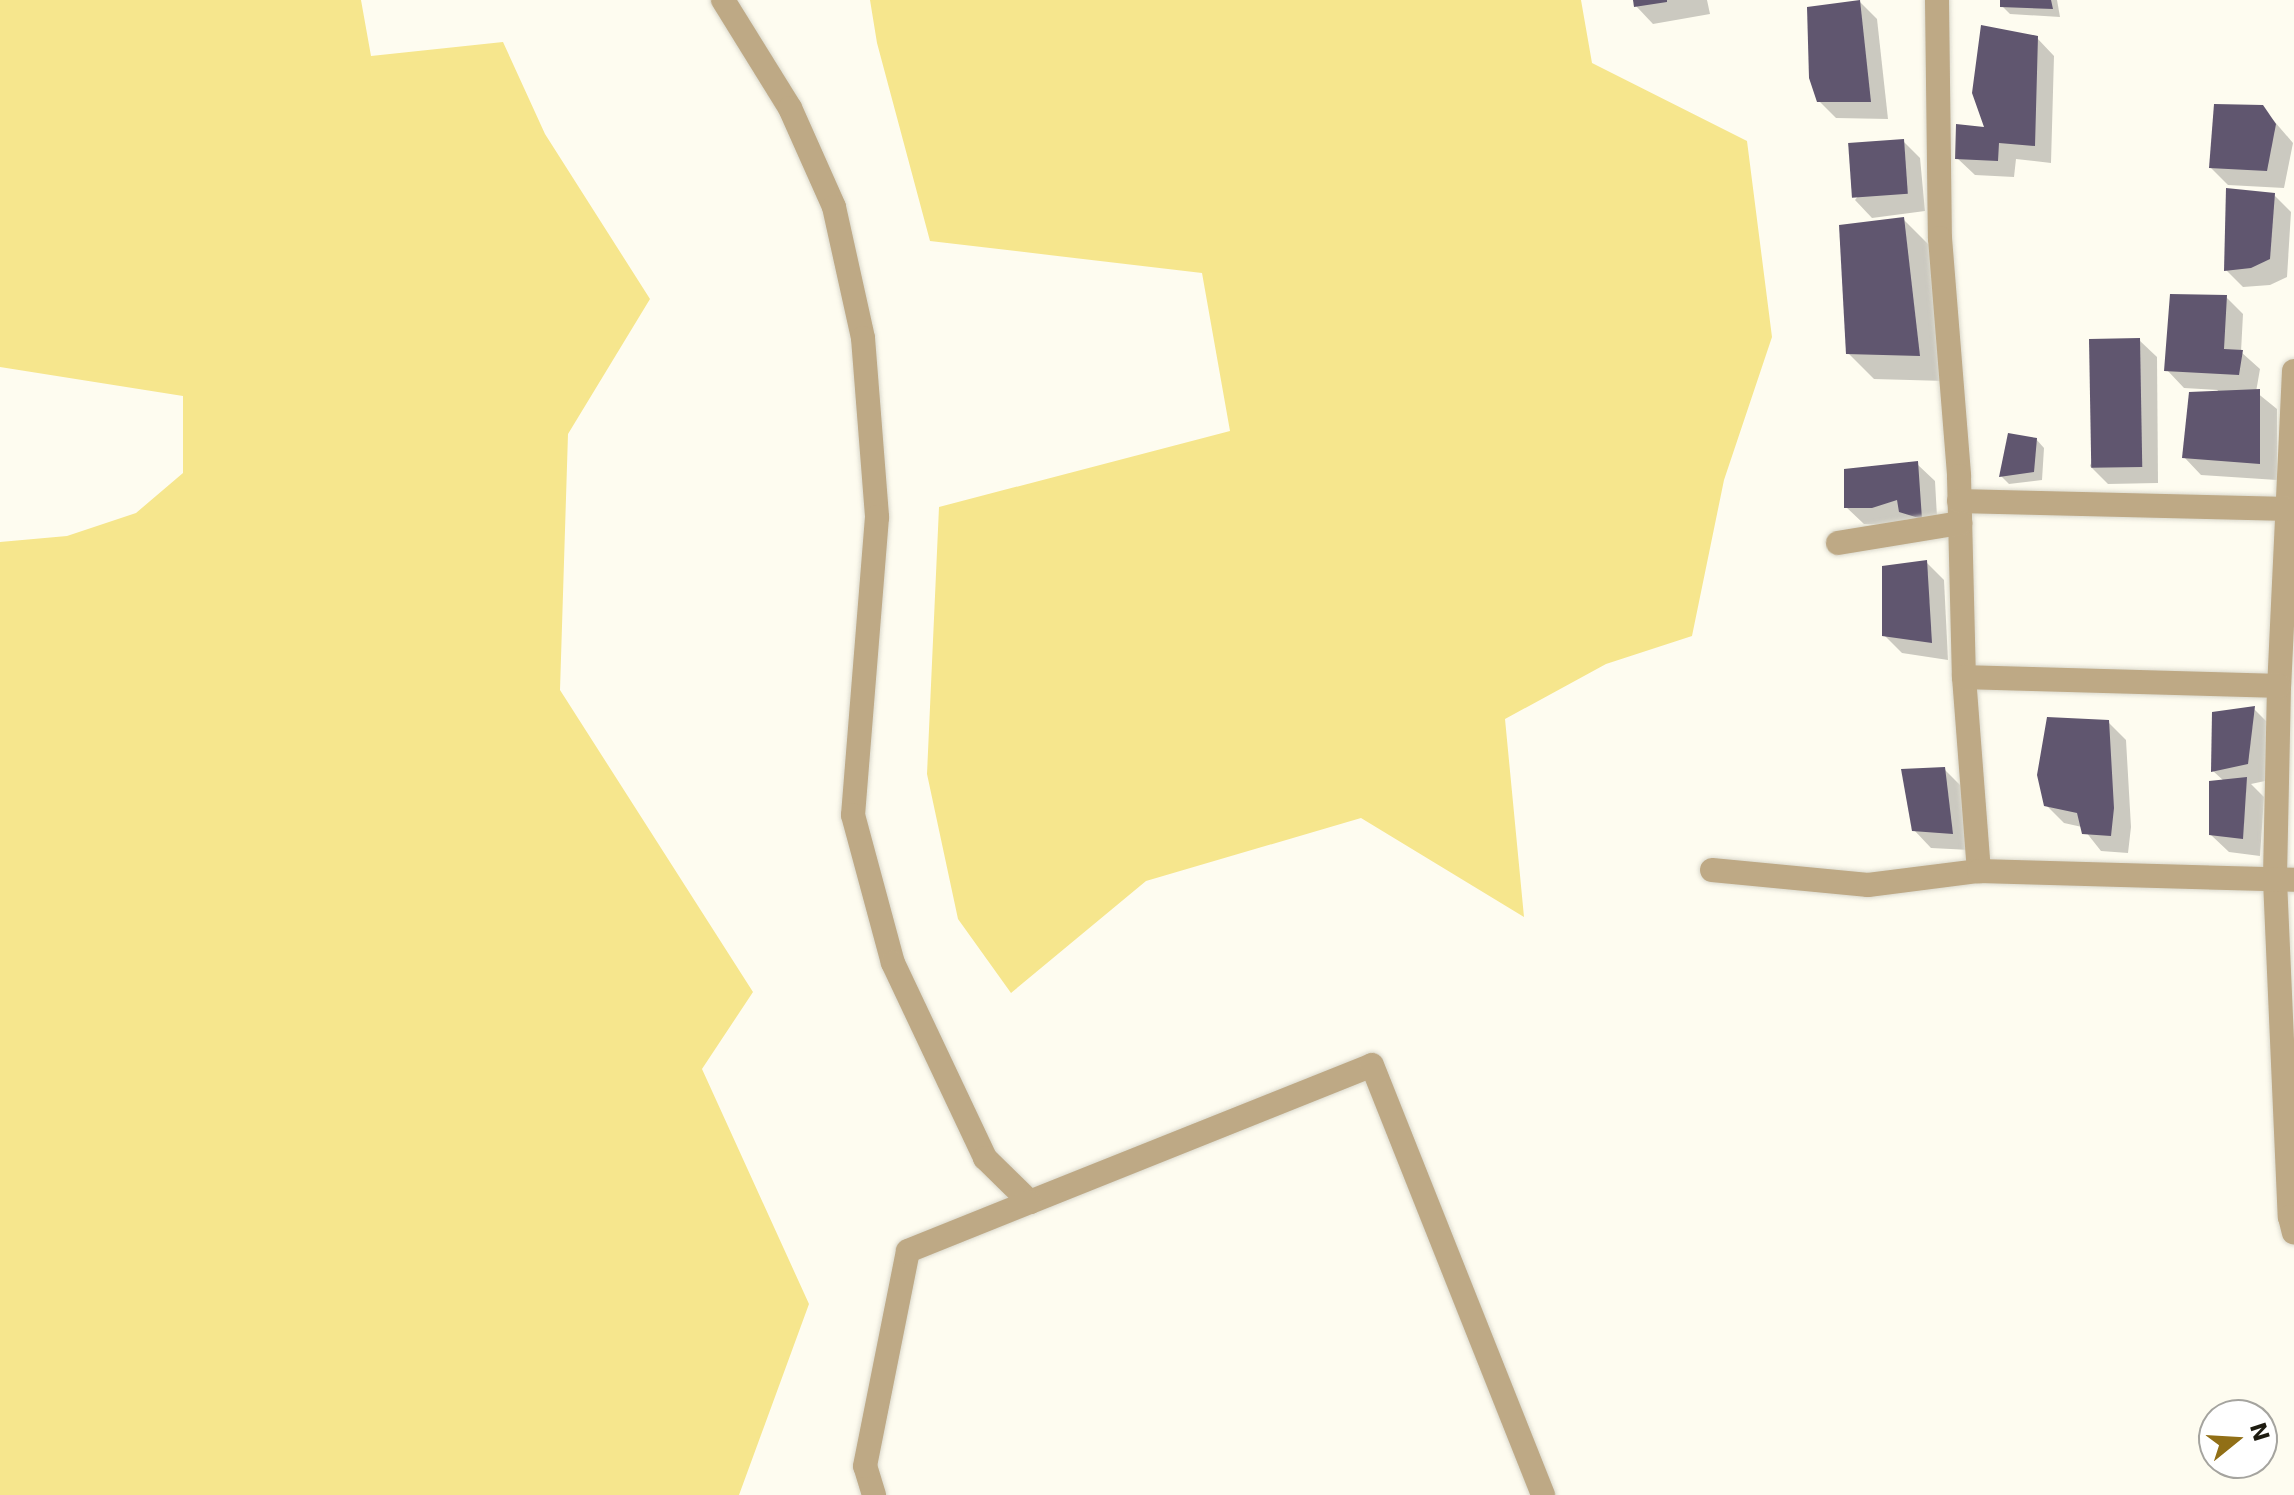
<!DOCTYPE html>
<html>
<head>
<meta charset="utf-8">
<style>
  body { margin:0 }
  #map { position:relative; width:2294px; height:1495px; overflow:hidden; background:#fefcf0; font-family:"DejaVu Sans",sans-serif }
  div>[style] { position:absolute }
  .green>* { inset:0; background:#f6e68d }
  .shadow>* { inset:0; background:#0003 }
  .building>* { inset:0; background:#60566f; transform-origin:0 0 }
  .roads { filter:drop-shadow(0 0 2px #dad8cc) drop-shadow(0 0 2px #dad8cc) }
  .minor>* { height:24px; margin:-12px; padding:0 12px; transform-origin:12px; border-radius:12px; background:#bea985 }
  span { translate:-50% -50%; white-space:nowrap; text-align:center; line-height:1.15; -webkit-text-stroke:8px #fff; paint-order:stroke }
  .north { position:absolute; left:2198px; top:1399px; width:80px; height:80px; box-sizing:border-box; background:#fff; border:2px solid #a5a49f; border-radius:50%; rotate:72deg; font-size:22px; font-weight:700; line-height:32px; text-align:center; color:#1d1b10 }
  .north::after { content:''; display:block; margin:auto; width:28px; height:36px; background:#916f16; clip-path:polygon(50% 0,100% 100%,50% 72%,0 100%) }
</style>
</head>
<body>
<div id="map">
  <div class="green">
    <div style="clip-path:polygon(0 0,361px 0,371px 56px,503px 42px,545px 134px,650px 299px,568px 434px,560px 690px,753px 992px,702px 1069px,809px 1304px,739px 1495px,0 1495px,0 542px,67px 536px,136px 513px,183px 473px,183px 396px,0 367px)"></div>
    <div style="clip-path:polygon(870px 0,1581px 0,1592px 63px,1747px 141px,1772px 337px,1724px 480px,1692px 636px,1606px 664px,1505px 719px,1524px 917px,1361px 818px,1146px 881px,1011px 993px,958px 919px,927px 774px,939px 507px,1230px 431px,1202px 273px,930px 241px,877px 43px)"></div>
  </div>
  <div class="shadow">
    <div style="clip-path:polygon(1635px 0,1707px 0,1710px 14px,1653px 24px,1636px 6px)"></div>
    <div style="clip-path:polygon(2002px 0,2057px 0,2060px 17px,2010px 14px,2002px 6px)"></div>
    <div style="clip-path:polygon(1859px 1px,1877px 19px,1888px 119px,1836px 118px,1819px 101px)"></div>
    <div style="clip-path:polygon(2037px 38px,2054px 56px,2051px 163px,2016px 159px,2014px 177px,1975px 175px,1957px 158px,1987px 130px)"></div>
    <div style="clip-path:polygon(2262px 107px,2293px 143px,2284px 188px,2228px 185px,2211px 168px)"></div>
    <div style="clip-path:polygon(1903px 141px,1920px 158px,1925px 211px,1872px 218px,1855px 200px)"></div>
    <div style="clip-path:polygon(2274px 195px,2291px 212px,2287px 277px,2270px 285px,2243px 287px,2226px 270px)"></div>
    <div style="clip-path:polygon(1903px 219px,1929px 245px,1945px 381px,1874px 379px,1848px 353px)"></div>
    <div style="clip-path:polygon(2226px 297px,2243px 314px,2241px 352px,2260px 369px,2256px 392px,2277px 409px,2277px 480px,2201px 475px,2184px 457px,2218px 390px,2184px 388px,2167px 370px)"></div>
    <div style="clip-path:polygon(2139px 340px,2157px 357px,2158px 483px,2108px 484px,2090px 466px)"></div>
    <div style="clip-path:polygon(2036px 439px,2044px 448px,2042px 480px,2009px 484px,2001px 476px)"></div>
    <div style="clip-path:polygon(1917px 464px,1935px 481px,1938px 535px,1918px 529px,1908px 519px,1890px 525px,1864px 524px,1846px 507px)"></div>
    <div style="clip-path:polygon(1926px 562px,1944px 580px,1948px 660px,1902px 653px,1884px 635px)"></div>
    <div style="clip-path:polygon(2254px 709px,2271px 726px,2265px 781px,2251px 784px,2264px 797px,2260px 856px,2229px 852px,2211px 835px,2224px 781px,2213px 771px)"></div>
    <div style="clip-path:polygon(2108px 722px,2126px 740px,2131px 827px,2128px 853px,2101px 851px,2082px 827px,2064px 823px,2046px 805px)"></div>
    <div style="clip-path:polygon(1944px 769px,1962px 787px,1970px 850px,1931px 848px,1914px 830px)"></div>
  </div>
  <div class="building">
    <div style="clip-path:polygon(1633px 0,1667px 0,1667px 2px,1634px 7px)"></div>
    <div style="clip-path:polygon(1860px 0,1871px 102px,1817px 102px,1809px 78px,1807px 7px)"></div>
    <div style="clip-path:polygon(2000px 0,2051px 0,2053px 9px,2000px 7px)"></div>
    <div style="clip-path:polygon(1981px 25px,2038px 36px,2035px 146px,1999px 143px,1998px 161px,1955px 159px,1956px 124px,1984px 127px,1972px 93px)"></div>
    <div style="clip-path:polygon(2214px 104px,2263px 105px,2276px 124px,2267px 171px,2209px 168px)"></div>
    <div style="left:1904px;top:139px;width:55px;height:56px;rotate:86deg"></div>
    <div style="clip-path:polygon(2226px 188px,2275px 193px,2270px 259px,2251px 268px,2224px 271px)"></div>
    <div style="clip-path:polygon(1904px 217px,1920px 356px,1846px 354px,1839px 225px)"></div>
    <div style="clip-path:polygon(2170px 294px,2227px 295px,2224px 349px,2243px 350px,2239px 375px,2164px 371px)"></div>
    <div style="left:2140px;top:338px;width:129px;height:51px;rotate:89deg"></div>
    <div style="clip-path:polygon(2260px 389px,2260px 464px,2182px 458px,2189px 392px)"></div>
    <div style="clip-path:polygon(2008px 433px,2037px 438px,2034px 472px,1999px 477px)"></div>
    <div style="clip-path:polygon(1918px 461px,1922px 519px,1899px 512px,1897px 500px,1872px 508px,1844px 508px,1844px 469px)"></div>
    <div style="clip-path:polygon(1927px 560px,1932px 643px,1882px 636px,1882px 566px)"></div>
    <div style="clip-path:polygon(2255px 706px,2248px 764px,2211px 772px,2212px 712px)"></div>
    <div style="clip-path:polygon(2047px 717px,2109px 720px,2114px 808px,2111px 836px,2082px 834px,2077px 813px,2044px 806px,2037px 775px)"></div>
    <div style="clip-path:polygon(1945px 767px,1953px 834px,1912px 831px,1901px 769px)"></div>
    <div style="clip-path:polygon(2247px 777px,2243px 839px,2209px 835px,2209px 781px)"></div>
  </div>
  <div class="roads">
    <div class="minor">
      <div style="left:723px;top:0;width:127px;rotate:58.2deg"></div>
      <div style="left:790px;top:108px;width:108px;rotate:66deg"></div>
      <div style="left:834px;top:207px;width:134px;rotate:77.5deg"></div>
      <div style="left:863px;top:338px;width:180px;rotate:85.5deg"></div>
      <div style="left:877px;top:517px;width:299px;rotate:94.6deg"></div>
      <div style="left:853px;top:815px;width:153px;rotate:74.9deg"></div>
      <div style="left:893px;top:963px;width:216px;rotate:64.7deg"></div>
      <div style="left:985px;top:1158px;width:63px;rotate:44.4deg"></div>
      <div style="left:1030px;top:1202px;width:368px;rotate:-21.8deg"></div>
      <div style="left:1372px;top:1065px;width:463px;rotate:68.3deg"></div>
      <div style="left:1937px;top:0;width:238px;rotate:89.3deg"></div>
      <div style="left:1940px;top:238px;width:239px;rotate:85.4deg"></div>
      <div style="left:1959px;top:476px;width:201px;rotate:88.6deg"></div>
      <div style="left:1964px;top:677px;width:195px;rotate:85.6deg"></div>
      <div style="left:2294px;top:371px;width:315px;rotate:92.7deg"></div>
      <div style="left:2279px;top:686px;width:194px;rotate:91.2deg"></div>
      <div style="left:2275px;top:880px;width:337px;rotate:87.5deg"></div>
      <div style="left:2290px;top:1217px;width:16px;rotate:76deg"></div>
      <div style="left:1959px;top:501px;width:329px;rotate:1.4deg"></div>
      <div style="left:1838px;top:543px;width:124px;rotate:-9.3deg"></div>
      <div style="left:1964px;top:677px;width:315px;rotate:1.6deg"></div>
      <div style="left:1712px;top:870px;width:157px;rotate:5.5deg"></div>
      <div style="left:1868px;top:885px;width:112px;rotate:-7.2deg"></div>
      <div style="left:1979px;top:871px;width:315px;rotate:1.6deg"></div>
      <div style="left:874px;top:1495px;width:30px;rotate:-107deg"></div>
      <div style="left:865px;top:1466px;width:219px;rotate:-78.7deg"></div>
      <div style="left:908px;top:1251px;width:131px;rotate:-21.9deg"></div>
    </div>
  </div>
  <div class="north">N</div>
</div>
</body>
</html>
